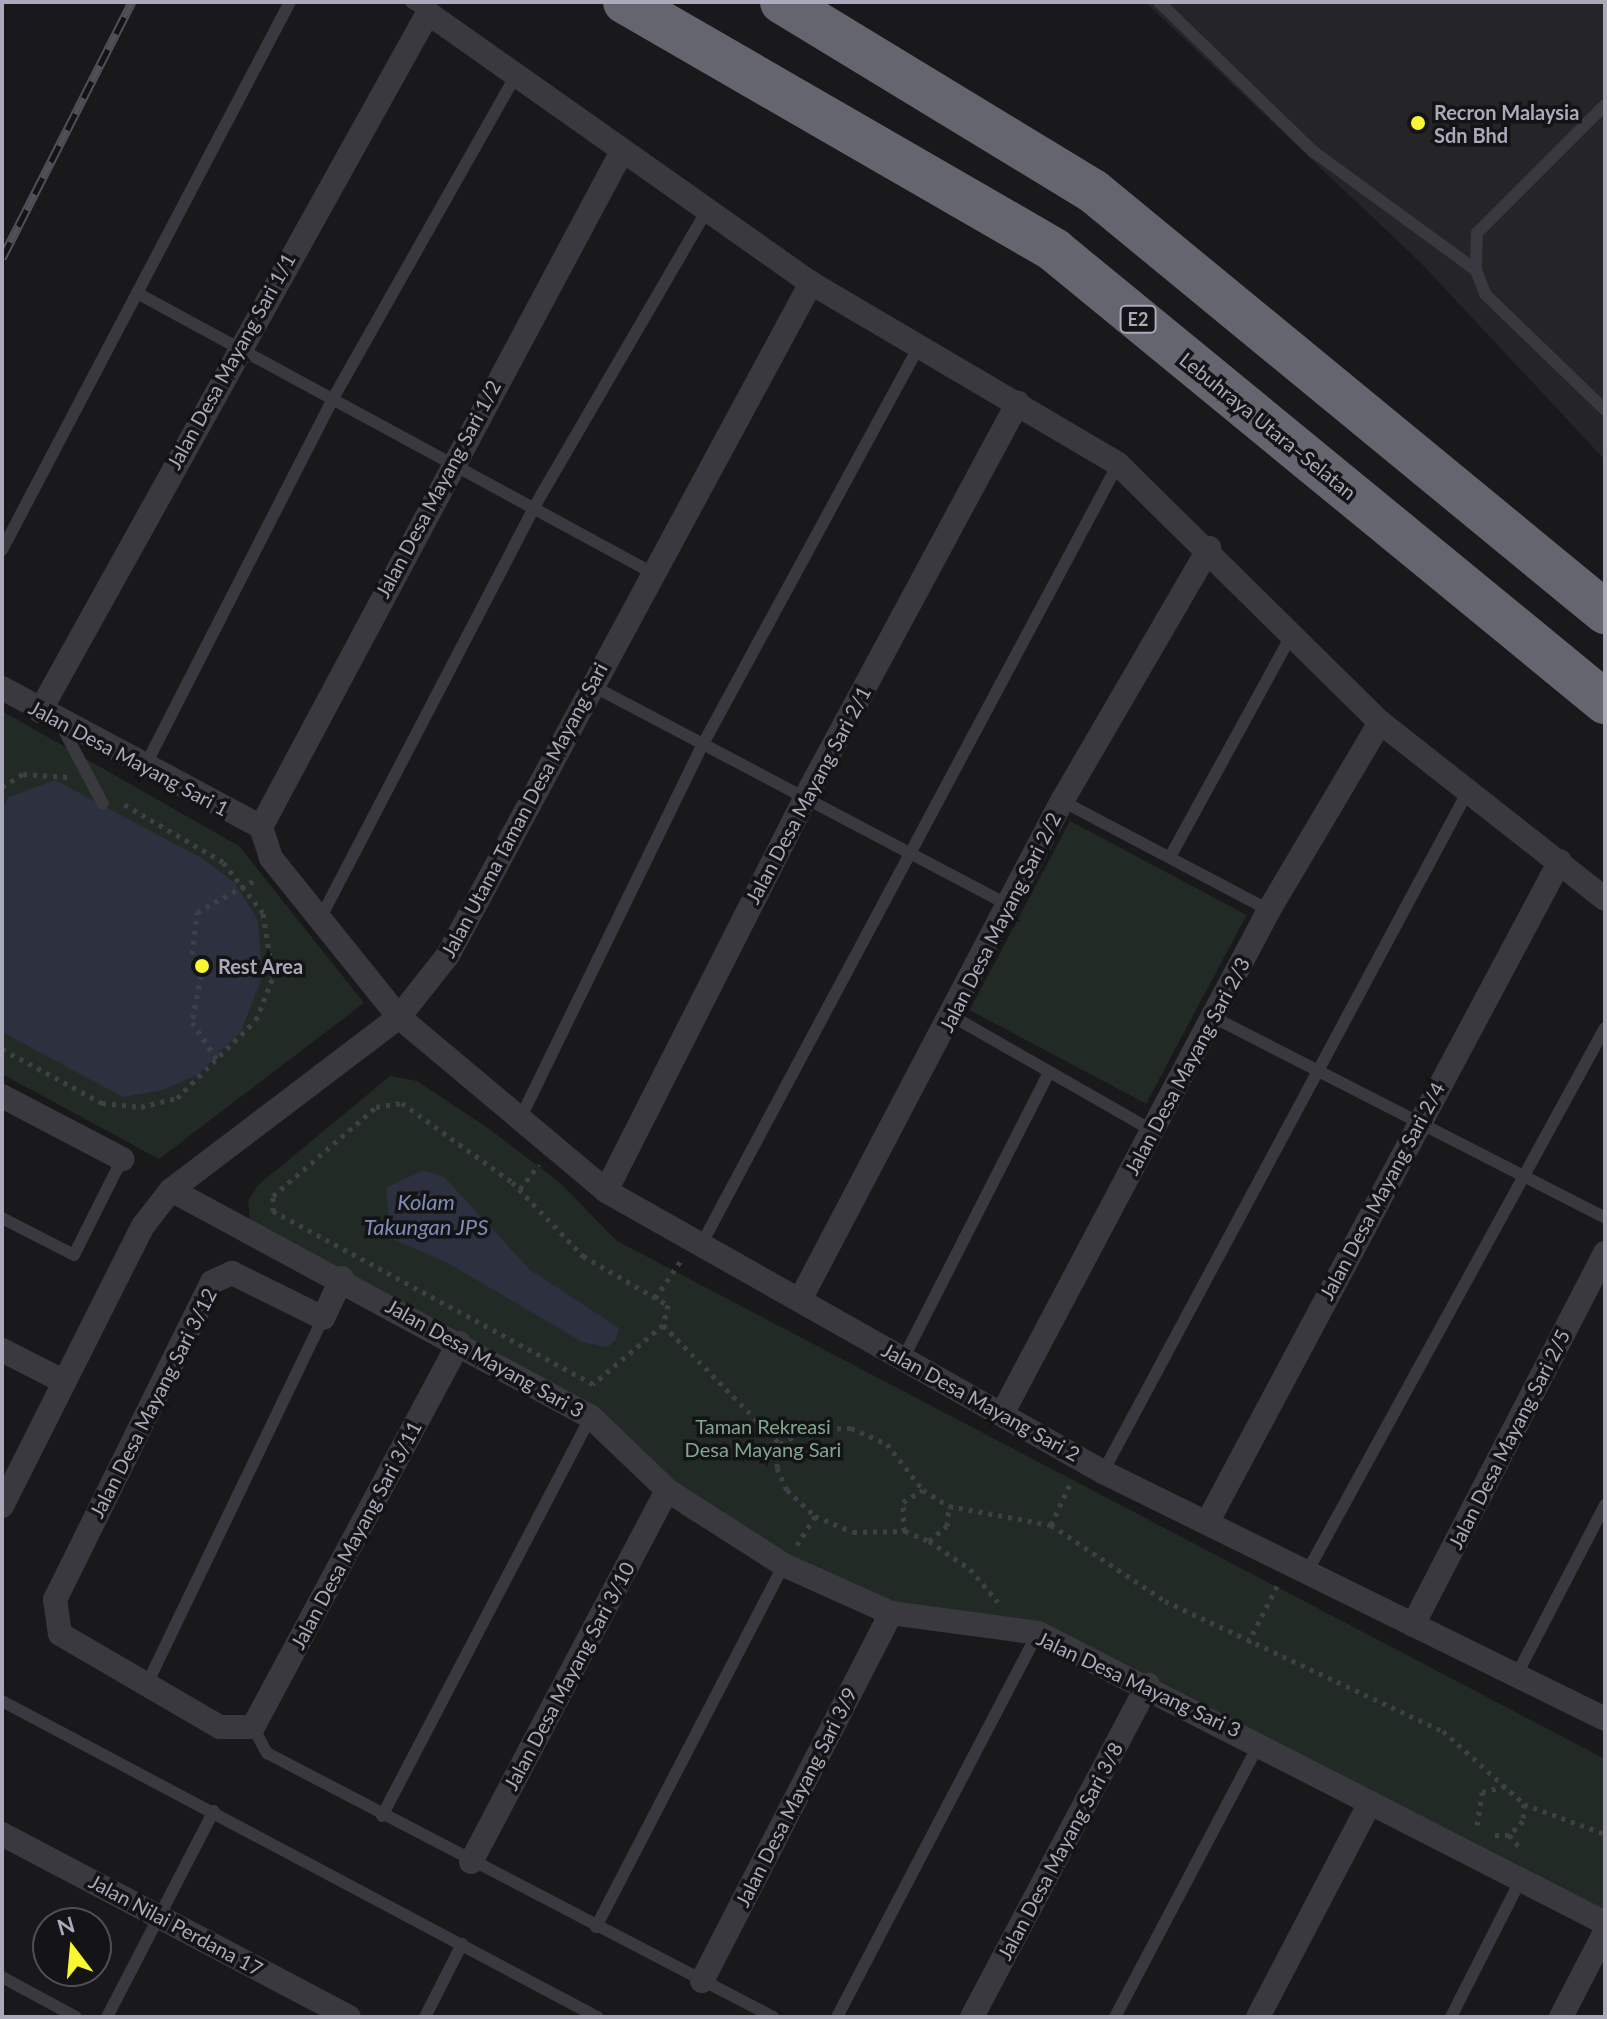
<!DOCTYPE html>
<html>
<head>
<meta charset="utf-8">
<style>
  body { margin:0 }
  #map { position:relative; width:1607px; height:2019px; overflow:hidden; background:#19181a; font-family:Lato,sans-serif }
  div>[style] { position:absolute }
  .built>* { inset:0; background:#252427 }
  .green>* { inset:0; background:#222a25; transform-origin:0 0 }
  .water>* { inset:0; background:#2d313f }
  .path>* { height:5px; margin-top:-2.5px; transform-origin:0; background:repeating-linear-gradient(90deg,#3f3f46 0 4px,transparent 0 10px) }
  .service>* { height:12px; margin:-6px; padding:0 6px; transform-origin:6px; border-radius:6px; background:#3a393f }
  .minor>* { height:24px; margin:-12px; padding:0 12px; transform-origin:12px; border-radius:12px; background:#3a393f }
  .motorway>* { height:44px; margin:-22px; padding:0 22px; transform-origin:22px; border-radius:22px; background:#656570 }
  .rail>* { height:9px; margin-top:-4.5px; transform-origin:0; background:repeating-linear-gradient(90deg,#141315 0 18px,#505058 0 36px); box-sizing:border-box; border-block:2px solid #505058 }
  .dots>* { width:22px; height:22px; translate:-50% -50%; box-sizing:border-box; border:4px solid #141315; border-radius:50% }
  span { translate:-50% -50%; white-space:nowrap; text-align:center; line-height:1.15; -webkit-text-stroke:7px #141315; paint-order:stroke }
  .shield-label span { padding:2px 6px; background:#141315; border:2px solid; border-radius:6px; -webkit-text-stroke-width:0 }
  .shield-label { font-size:18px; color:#aaaaba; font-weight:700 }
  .poi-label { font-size:20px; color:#aaaaba; font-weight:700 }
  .left { translate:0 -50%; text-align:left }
  .street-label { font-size:20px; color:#aaaaba }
  .park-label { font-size:20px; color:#80a68f }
  .water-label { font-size:22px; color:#808bb6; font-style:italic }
  .frame { position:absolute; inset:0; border:4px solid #aaaaba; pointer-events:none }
  .north { position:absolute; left:32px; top:1907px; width:80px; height:80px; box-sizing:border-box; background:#141315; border:2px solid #504f57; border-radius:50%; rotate:344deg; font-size:22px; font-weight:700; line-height:32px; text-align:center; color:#aaaaba }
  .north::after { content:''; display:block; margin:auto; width:28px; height:36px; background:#f8f732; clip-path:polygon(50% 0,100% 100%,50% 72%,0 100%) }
</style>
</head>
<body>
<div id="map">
  <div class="built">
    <div style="clip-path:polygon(1145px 2px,1605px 2px,1605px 460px,1420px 262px)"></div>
  </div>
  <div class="green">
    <div style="clip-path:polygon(2px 711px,239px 846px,364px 1003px,159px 1159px,2px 1074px)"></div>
    <div style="left:1070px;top:821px;width:200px;height:214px;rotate:28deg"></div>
    <div style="clip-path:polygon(390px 1076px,417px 1081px,488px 1128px,559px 1182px,617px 1241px,1605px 1759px,1605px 1931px,1053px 1642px,887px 1618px,714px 1534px,682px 1515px,597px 1413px,250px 1222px,248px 1201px,257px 1186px)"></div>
  </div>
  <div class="water">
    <div style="clip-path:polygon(55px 780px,203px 859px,235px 883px,258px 921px,262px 977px,241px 1031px,197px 1075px,163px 1090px,123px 1097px,2px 1032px,2px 809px,9px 797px)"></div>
    <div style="clip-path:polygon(423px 1170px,444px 1177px,530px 1270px,619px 1328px,616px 1340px,607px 1347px,582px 1342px,448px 1263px,389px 1237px,382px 1228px,389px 1217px,386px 1188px)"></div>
  </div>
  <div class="path">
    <div style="left:2px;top:787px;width:25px;rotate:-32deg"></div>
    <div style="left:23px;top:774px;width:45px;rotate:3.8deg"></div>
    <div style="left:192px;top:954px;width:42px;rotate:-83.2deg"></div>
    <div style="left:197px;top:912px;width:68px;rotate:-28.8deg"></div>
    <div style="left:201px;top:975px;width:48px;rotate:100.8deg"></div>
    <div style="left:192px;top:1022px;width:48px;rotate:56deg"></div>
    <div style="left:2px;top:1049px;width:114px;rotate:28.4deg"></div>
    <div style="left:102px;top:1103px;width:39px;rotate:6deg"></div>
    <div style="left:141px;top:1107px;width:37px;rotate:-14deg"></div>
    <div style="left:177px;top:1098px;width:111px;rotate:-44.6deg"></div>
    <div style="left:256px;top:1020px;width:46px;rotate:-68.4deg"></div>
    <div style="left:273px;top:977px;width:65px;rotate:-98.9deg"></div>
    <div style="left:263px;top:913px;width:65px;rotate:-128.1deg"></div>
    <div style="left:223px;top:862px;width:119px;rotate:-149.8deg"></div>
    <div style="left:402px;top:1103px;width:135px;rotate:35.7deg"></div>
    <div style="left:512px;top:1182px;width:103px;rotate:46.2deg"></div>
    <div style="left:583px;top:1256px;width:98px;rotate:30deg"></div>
    <div style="left:668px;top:1305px;width:21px;rotate:104deg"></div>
    <div style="left:663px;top:1325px;width:92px;rotate:139.9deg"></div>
    <div style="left:593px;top:1384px;width:364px;rotate:-151.6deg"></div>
    <div style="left:273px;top:1211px;width:15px;rotate:-90deg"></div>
    <div style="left:273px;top:1196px;width:136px;rotate:-40.8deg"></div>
    <div style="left:376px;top:1107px;width:26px;rotate:-9deg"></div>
    <div style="left:520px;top:1189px;width:31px;rotate:-52deg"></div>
    <div style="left:655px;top:1298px;width:47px;rotate:-55.3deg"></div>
    <div style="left:663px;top:1325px;width:167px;rotate:45.5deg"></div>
    <div style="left:780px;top:1444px;width:24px;rotate:97deg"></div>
    <div style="left:777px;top:1468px;width:24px;rotate:66deg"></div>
    <div style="left:787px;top:1490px;width:38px;rotate:43deg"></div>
    <div style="left:815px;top:1516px;width:41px;rotate:22.8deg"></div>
    <div style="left:853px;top:1532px;width:52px;rotate:-1.1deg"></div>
    <div style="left:905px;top:1531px;width:26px;rotate:23deg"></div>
    <div style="left:929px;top:1541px;width:50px;rotate:34.3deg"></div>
    <div style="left:970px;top:1569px;width:43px;rotate:49.7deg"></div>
    <div style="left:780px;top:1444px;width:31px;rotate:-29deg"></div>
    <div style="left:807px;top:1429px;width:44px;rotate:-1.3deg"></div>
    <div style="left:851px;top:1428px;width:39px;rotate:24deg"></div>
    <div style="left:887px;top:1444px;width:58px;rotate:52deg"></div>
    <div style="left:923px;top:1490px;width:31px;rotate:32deg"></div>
    <div style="left:949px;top:1506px;width:104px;rotate:10.6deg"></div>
    <div style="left:1051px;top:1525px;width:137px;rotate:33.7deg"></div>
    <div style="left:1165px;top:1601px;width:307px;rotate:25.1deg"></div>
    <div style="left:1443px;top:1731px;width:109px;rotate:42deg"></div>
    <div style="left:1524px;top:1804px;width:17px;rotate:93deg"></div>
    <div style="left:1523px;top:1821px;width:20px;rotate:135deg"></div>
    <div style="left:1509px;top:1835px;width:17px;rotate:180deg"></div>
    <div style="left:1051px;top:1525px;width:47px;rotate:-65.1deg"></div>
    <div style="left:904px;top:1531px;width:29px;rotate:-92deg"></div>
    <div style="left:903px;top:1502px;width:23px;rotate:-31deg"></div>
    <div style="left:929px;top:1541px;width:23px;rotate:-40deg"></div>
    <div style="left:947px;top:1526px;width:20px;rotate:-84deg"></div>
    <div style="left:797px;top:1545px;width:34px;rotate:-58deg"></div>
    <div style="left:1248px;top:1643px;width:66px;rotate:-63deg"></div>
    <div style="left:1524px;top:1804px;width:86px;rotate:20.3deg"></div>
    <div style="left:1477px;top:1825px;width:33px;rotate:-81deg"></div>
    <div style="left:1482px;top:1792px;width:25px;rotate:-14deg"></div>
    <div style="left:1509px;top:1835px;width:18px;rotate:49deg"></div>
  </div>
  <div class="service">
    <div style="left:411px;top:2px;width:20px;rotate:33deg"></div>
    <div style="left:1159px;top:2px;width:216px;rotate:44.1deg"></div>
    <div style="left:1314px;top:152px;width:200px;rotate:36.1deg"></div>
    <div style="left:1605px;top:105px;width:181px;rotate:135deg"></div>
    <div style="left:1477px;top:233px;width:37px;rotate:92deg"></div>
    <div style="left:1476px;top:270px;width:26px;rotate:69deg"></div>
    <div style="left:1485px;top:294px;width:167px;rotate:44deg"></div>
    <div style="left:137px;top:293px;width:583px;rotate:28.5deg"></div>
    <div style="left:2px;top:550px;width:619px;rotate:-62.28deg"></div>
    <div style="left:591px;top:685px;width:475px;rotate:27.8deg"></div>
    <div style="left:61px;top:725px;width:89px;rotate:62deg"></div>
    <div style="left:145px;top:766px;width:409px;rotate:-62.9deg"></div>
    <div style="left:331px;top:402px;width:372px;rotate:-60.5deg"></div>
    <div style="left:1062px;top:801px;width:234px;rotate:27.8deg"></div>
    <div style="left:1170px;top:857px;width:254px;rotate:-61.3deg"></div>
    <div style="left:321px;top:917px;width:460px;rotate:-62.5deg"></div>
    <div style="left:533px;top:509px;width:344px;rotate:-59.8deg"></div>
    <div style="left:952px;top:1016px;width:232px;rotate:29.8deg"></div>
    <div style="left:1213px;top:1017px;width:441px;rotate:27.1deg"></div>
    <div style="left:520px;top:1119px;width:417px;rotate:-64deg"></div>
    <div style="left:703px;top:744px;width:452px;rotate:-61.5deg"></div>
    <div style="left:2px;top:1218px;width:81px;rotate:27.2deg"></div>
    <div style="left:74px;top:1255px;width:107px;rotate:-63.4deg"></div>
    <div style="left:701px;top:1245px;width:885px;rotate:-61.9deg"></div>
    <div style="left:903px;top:1359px;width:322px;rotate:-63deg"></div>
    <div style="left:1103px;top:1472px;width:775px;rotate:-61.81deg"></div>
    <div style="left:1307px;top:1572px;width:620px;rotate:-61.29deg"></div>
    <div style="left:1516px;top:1676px;width:193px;rotate:-62.5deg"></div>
    <div style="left:147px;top:1684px;width:406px;rotate:-64.3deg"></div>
    <div style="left:2px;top:1701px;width:674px;rotate:27.97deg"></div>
    <div style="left:253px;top:1727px;width:30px;rotate:62deg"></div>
    <div style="left:267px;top:1753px;width:571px;rotate:27.55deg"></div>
    <div style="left:382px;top:1816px;width:450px;rotate:-62.4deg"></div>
    <div style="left:596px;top:1927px;width:408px;rotate:-62.6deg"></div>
    <div style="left:2px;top:1977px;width:84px;rotate:28.4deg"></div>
    <div style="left:107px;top:2017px;width:232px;rotate:-62.6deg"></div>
    <div style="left:425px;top:2017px;width:82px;rotate:-63.1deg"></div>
    <div style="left:837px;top:2017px;width:433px;rotate:-62.4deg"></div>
    <div style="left:1115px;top:2017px;width:309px;rotate:-62.2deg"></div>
    <div style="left:1451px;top:2017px;width:155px;rotate:-63.1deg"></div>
  </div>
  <div class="minor">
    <div style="left:2px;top:688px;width:294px;rotate:28.2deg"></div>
    <div style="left:261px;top:827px;width:33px;rotate:72deg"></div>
    <div style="left:271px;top:858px;width:204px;rotate:51.2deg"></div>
    <div style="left:399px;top:1017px;width:270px;rotate:40deg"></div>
    <div style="left:606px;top:1191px;width:571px;rotate:29.48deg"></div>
    <div style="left:1103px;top:1472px;width:559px;rotate:26.2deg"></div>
    <div style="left:40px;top:711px;width:799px;rotate:-60.93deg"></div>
    <div style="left:428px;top:13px;width:469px;rotate:35.2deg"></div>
    <div style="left:811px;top:283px;width:356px;rotate:30.5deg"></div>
    <div style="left:1118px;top:464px;width:368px;rotate:44.6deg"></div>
    <div style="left:1380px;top:722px;width:286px;rotate:38.2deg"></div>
    <div style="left:261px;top:827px;width:764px;rotate:-61.89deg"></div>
    <div style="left:2px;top:1096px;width:136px;rotate:27.7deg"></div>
    <div style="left:171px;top:1190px;width:477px;rotate:28.4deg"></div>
    <div style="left:591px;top:1417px;width:105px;rotate:43.8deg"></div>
    <div style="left:667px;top:1490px;width:139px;rotate:32.7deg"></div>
    <div style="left:784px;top:1565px;width:117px;rotate:24.2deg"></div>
    <div style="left:891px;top:1613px;width:148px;rotate:7.7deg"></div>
    <div style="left:1038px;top:1633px;width:637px;rotate:27.09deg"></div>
    <div style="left:606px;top:1191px;width:441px;rotate:-63.1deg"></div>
    <div style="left:805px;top:798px;width:449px;rotate:-61.7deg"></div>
    <div style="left:342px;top:1278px;width:44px;rotate:115.4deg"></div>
    <div style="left:323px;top:1318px;width:102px;rotate:-153.7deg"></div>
    <div style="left:232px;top:1273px;width:22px;rotate:156deg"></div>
    <div style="left:212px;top:1282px;width:354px;rotate:116.3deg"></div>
    <div style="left:55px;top:1599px;width:35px;rotate:82deg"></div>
    <div style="left:60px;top:1634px;width:185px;rotate:30.2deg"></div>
    <div style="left:220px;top:1727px;width:33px"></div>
    <div style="left:253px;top:1727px;width:436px;rotate:-61.8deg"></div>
    <div style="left:800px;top:1300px;width:564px;rotate:-62.3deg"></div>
    <div style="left:1062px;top:801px;width:293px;rotate:-59.8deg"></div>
    <div style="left:2px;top:1350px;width:66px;rotate:27deg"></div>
    <div style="left:1002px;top:1414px;width:570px;rotate:-62.09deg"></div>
    <div style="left:1269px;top:910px;width:218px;rotate:-59.4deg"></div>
    <div style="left:2px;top:1506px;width:313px;rotate:-63.3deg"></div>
    <div style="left:143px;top:1226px;width:46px;rotate:-52.1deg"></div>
    <div style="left:171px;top:1190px;width:286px;rotate:-37.2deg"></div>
    <div style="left:399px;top:1017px;width:79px;rotate:-51.7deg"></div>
    <div style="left:448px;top:955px;width:764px;rotate:-61.62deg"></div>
    <div style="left:1207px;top:1523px;width:750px;rotate:-61.93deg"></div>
    <div style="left:1413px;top:1625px;width:419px;rotate:-62.7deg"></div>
    <div style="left:2px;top:1834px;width:392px;rotate:27.8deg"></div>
    <div style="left:471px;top:1862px;width:420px;rotate:-62.2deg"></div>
    <div style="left:702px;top:1981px;width:414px;rotate:-62.8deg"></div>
    <div style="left:972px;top:2017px;width:376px;rotate:-62.1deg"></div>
    <div style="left:1258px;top:2017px;width:242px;rotate:-62.4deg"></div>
    <div style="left:1561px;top:2017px;width:96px;rotate:-62.6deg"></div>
  </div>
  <div class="motorway">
    <div style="left:625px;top:2px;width:496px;rotate:30deg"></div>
    <div style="left:1054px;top:250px;width:713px;rotate:39.36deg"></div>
    <div style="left:782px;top:2px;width:364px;rotate:31.3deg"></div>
    <div style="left:1093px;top:191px;width:663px;rotate:39.43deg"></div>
  </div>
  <div class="rail">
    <div style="left:2px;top:258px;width:287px;rotate:-63.1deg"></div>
  </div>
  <div class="dots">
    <div style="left:1418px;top:123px;background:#f8f732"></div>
    <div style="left:202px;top:966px;background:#f8f732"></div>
  </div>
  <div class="shield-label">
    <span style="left:1138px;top:319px">E2</span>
  </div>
  <div class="poi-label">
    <span class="left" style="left:1434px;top:124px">Recron Malaysia<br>Sdn Bhd</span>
    <span class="left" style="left:218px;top:966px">Rest Area</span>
  </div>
  <div class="street-label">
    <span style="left:231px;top:361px;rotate:-61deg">Jalan Desa Mayang Sari 1/1</span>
    <span style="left:1268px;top:426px;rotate:39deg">Lebuhraya Utara–Selatan</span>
    <span style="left:438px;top:489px;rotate:-62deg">Jalan Desa Mayang Sari 1/2</span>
    <span style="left:129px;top:758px;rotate:28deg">Jalan Desa Mayang Sari 1</span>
    <span style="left:808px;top:795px;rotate:-62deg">Jalan Desa Mayang Sari 2/1</span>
    <span style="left:524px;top:810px;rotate:-62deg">Jalan Utama Taman Desa Mayang Sari</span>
    <span style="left:1000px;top:922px;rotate:-63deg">Jalan Desa Mayang Sari 2/2</span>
    <span style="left:1187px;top:1066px;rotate:-62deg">Jalan Desa Mayang Sari 2/3</span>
    <span style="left:1382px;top:1191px;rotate:-62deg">Jalan Desa Mayang Sari 2/4</span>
    <span style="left:485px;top:1358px;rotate:29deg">Jalan Desa Mayang Sari 3</span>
    <span style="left:981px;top:1402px;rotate:29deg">Jalan Desa Mayang Sari 2</span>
    <span style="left:153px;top:1403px;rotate:-63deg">Jalan Desa Mayang Sari 3/12</span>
    <span style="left:1509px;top:1439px;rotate:-63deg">Jalan Desa Mayang Sari 2/5</span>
    <span style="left:356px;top:1535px;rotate:-62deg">Jalan Desa Mayang Sari 3/11</span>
    <span style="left:569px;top:1676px;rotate:-62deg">Jalan Desa Mayang Sari 3/10</span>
    <span style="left:1139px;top:1684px;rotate:25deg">Jalan Desa Mayang Sari 3</span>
    <span style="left:796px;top:1797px;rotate:-63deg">Jalan Desa Mayang Sari 3/9</span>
    <span style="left:1060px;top:1851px;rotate:-62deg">Jalan Desa Mayang Sari 3/8</span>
    <span style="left:176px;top:1925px;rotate:28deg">Jalan Nilai Perdana 17</span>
  </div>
  <div class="park-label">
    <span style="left:763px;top:1438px">Taman Rekreasi<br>Desa Mayang Sari</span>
  </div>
  <div class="water-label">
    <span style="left:426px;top:1214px">Kolam<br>Takungan JPS</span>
  </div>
  <div class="frame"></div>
  <div class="north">N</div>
</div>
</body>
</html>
